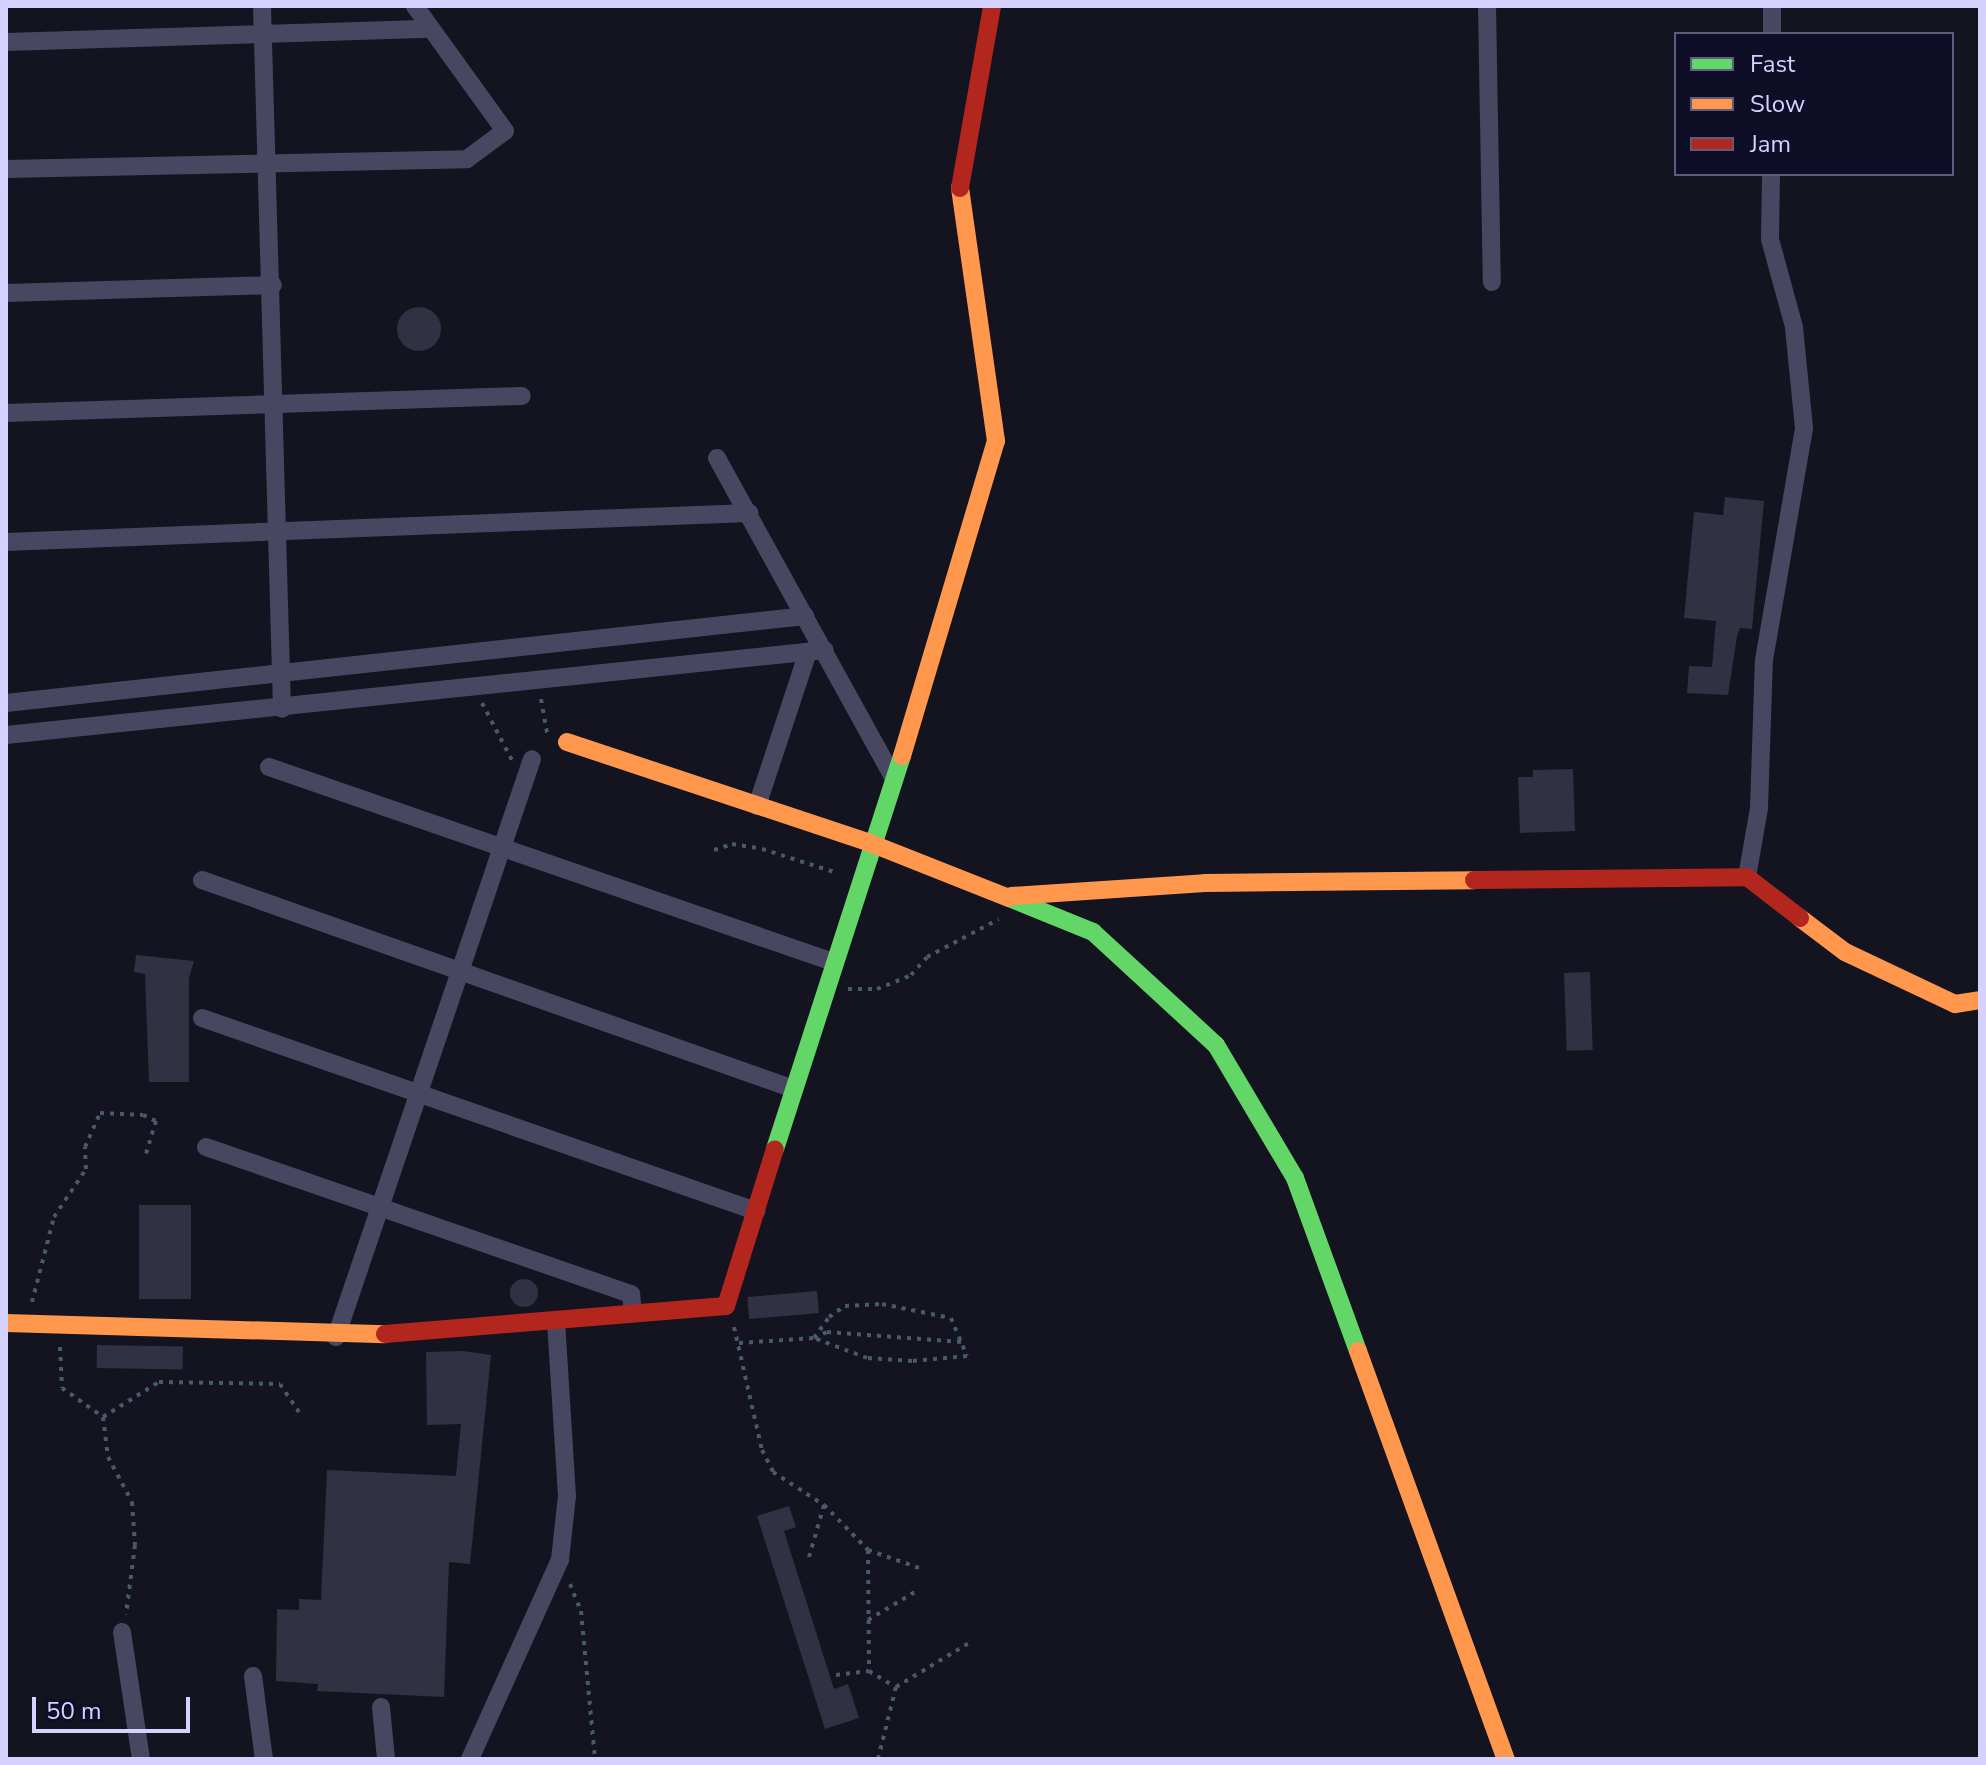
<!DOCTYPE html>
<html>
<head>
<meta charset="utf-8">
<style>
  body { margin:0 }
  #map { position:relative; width:1986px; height:1765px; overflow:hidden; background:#141320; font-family:"Nunito Sans",sans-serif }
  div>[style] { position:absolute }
  .building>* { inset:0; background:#323143; transform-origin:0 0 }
  .round { border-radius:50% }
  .path>* { height:4px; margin-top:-2px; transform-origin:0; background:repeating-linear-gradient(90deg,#475a68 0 4px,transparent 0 10px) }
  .street>* { height:18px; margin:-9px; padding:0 9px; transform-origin:9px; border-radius:9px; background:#474761 }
  .fast>* { height:18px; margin:-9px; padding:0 9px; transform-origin:9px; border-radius:9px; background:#63d668 }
  .slow>* { height:18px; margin:-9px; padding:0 9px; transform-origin:9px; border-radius:9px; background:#ff974d }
  .jam>* { height:18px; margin:-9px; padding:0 9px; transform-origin:9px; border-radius:9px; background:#b3261e }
  span { translate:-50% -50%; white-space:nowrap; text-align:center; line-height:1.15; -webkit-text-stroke:8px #100d26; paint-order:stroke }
  .frame { position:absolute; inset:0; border:8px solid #d5d2ff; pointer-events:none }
  .legend { position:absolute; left:1674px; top:32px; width:280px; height:144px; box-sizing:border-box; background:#100d26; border:2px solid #5f5c7d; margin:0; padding:10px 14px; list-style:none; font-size:24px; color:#d5d2ff }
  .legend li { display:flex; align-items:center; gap:16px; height:40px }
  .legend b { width:40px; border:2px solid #5f5c7d }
  .scale { position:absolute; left:32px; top:1697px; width:158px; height:36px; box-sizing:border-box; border:4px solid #d5d2ff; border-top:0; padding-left:10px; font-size:24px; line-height:28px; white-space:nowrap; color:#d5d2ff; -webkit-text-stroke:6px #100d26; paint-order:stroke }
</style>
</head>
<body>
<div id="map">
  <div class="building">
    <div class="round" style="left:397px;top:307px;width:44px;height:44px"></div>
    <div style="clip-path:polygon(1725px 497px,1764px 501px,1752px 629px,1740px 628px,1737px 636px,1728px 695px,1687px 693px,1689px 666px,1712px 667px,1716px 621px,1684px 618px,1694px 512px,1723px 515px)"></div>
    <div style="clip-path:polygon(1573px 769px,1575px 831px,1520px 833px,1518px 777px,1533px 777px,1533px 770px)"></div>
    <div style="clip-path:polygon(136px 955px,194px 961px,189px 978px,189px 1082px,149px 1082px,145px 974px,134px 972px)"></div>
    <div style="left:1590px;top:972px;width:78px;height:26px;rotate:88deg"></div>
    <div style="left:139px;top:1205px;width:52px;height:94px"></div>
    <div class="round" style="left:510px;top:1279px;width:28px;height:28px"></div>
    <div style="left:817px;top:1291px;width:22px;height:70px;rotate:85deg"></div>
    <div style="left:97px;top:1345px;width:86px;height:23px;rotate:1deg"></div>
    <div style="clip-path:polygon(463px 1351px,491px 1355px,470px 1564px,449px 1562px,444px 1697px,317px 1691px,318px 1684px,276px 1681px,277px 1609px,299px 1610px,299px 1599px,321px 1600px,327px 1470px,456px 1476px,461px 1424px,427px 1425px,426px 1352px)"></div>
    <div style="clip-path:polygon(789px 1506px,796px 1527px,784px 1531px,834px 1689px,848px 1684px,859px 1718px,825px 1729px,757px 1516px)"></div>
  </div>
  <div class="path">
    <div style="left:541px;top:699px;width:36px;rotate:80deg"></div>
    <div style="left:482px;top:703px;width:67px;rotate:62.3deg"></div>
    <div style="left:714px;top:850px;width:19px;rotate:-18deg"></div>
    <div style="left:732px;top:844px;width:30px;rotate:9deg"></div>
    <div style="left:762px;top:849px;width:79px;rotate:17.7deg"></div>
    <div style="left:848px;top:989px;width:29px"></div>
    <div style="left:877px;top:989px;width:37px;rotate:-22deg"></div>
    <div style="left:911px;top:975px;width:24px;rotate:-48deg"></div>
    <div style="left:927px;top:957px;width:81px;rotate:-27.8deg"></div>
    <div style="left:32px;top:1302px;width:88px;rotate:-75.5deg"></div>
    <div style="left:54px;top:1217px;width:58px;rotate:-56.3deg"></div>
    <div style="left:86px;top:1169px;width:22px;rotate:-93deg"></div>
    <div style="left:85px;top:1147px;width:37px;rotate:-66deg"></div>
    <div style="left:100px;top:1113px;width:43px;rotate:2.7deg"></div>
    <div style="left:143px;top:1115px;width:14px;rotate:25deg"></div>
    <div style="left:156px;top:1121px;width:34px;rotate:107deg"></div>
    <div style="left:882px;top:1304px;width:70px;rotate:11.5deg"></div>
    <div style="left:951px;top:1318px;width:41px;rotate:67.2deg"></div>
    <div style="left:967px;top:1356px;width:55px;rotate:174.8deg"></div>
    <div style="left:912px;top:1361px;width:45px;rotate:-176.2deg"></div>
    <div style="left:867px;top:1358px;width:57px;rotate:-159.3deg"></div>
    <div style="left:814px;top:1338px;width:26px;rotate:-54deg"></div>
    <div style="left:829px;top:1317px;width:19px;rotate:-35deg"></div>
    <div style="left:845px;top:1306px;width:37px;rotate:-3deg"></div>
    <div style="left:734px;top:1327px;width:126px;rotate:77.2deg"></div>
    <div style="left:762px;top:1450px;width:25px;rotate:63deg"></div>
    <div style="left:773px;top:1472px;width:61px;rotate:32.9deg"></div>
    <div style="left:824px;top:1505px;width:63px;rotate:45.6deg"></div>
    <div style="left:868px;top:1550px;width:57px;rotate:19.4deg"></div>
    <div style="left:739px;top:1343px;width:75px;rotate:-3.8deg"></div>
    <div style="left:814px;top:1338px;width:14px;rotate:-25deg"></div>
    <div style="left:827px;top:1332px;width:135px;rotate:4.2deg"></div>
    <div style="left:60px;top:1347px;width:41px;rotate:87.2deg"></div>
    <div style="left:62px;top:1388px;width:50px;rotate:35.3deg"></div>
    <div style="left:103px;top:1417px;width:40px;rotate:82.9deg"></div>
    <div style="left:108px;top:1457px;width:51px;rotate:61.9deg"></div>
    <div style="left:132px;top:1502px;width:43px;rotate:86deg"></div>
    <div style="left:135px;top:1545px;width:70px;rotate:97.4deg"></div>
    <div style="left:103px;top:1417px;width:66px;rotate:-32deg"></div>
    <div style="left:159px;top:1382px;width:121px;rotate:0.9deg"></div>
    <div style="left:280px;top:1384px;width:34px;rotate:56deg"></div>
    <div style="left:868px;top:1550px;width:121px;rotate:89.5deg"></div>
    <div style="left:809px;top:1557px;width:54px;rotate:-73.9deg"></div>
    <div style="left:570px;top:1584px;width:29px;rotate:68deg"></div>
    <div style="left:581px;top:1611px;width:149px;rotate:84.6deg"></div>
    <div style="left:868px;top:1620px;width:55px;rotate:-30.8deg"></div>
    <div style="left:836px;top:1675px;width:33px;rotate:-7deg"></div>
    <div style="left:869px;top:1671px;width:31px;rotate:31deg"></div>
    <div style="left:878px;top:1759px;width:74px;rotate:-76deg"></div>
    <div style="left:896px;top:1687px;width:85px;rotate:-31.1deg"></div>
  </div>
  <div class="street">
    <div style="left:262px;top:6px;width:703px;rotate:88.37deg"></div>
    <div style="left:1487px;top:6px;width:276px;rotate:89deg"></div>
    <div style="left:1772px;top:34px;width:28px;rotate:-90deg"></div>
    <div style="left:6px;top:42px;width:423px;rotate:-1.8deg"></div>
    <div style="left:6px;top:169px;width:461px;rotate:-1.2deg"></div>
    <div style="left:467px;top:159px;width:47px;rotate:-36.4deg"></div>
    <div style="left:505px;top:131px;width:154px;rotate:-125.8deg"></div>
    <div style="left:6px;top:293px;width:267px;rotate:-1.7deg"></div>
    <div style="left:6px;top:413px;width:516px;rotate:-1.89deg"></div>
    <div style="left:717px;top:458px;width:366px;rotate:61.1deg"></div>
    <div style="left:6px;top:542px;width:744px;rotate:-2.24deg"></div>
    <div style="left:6px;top:703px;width:804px;rotate:-6.21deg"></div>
    <div style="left:6px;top:735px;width:823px;rotate:-5.93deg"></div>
    <div style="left:269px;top:767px;width:597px;rotate:19.07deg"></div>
    <div style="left:757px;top:806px;width:162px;rotate:-71.7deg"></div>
    <div style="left:1747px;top:877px;width:70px;rotate:-80.1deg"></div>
    <div style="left:1759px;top:808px;width:148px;rotate:-88.1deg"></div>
    <div style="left:1764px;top:660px;width:235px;rotate:-80.2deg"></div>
    <div style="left:1804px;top:428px;width:101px;rotate:-95.7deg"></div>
    <div style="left:1794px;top:327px;width:91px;rotate:-105.3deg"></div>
    <div style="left:1770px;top:239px;width:65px;rotate:-89.1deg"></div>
    <div style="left:202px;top:880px;width:628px;rotate:19.45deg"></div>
    <div style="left:202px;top:1018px;width:587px;rotate:19.21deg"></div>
    <div style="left:206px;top:1147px;width:450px;rotate:19.1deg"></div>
    <div style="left:631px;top:1294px;width:19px;rotate:84deg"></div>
    <div style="left:336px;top:1337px;width:610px;rotate:-71.27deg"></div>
    <div style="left:122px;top:1632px;width:128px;rotate:81.5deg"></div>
    <div style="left:253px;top:1676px;width:84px;rotate:82.5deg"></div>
    <div style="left:381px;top:1707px;width:52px;rotate:84.5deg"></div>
    <div style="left:470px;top:1759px;width:218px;rotate:-65.7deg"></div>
    <div style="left:560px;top:1560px;width:64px;rotate:-83.8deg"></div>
    <div style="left:567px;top:1496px;width:176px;rotate:-93.6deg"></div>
  </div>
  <div class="fast">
    <div style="left:1009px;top:898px;width:91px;rotate:22deg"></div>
    <div style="left:1093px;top:932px;width:167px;rotate:42.6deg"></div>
    <div style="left:1216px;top:1045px;width:155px;rotate:59.3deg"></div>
    <div style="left:1295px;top:1178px;width:184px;rotate:70deg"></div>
    <div style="left:775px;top:1149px;width:413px;rotate:-72.1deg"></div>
  </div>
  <div class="slow">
    <div style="left:567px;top:742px;width:319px;rotate:18.4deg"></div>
    <div style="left:870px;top:843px;width:149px;rotate:21.6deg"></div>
    <div style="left:902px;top:756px;width:329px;rotate:-73.4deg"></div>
    <div style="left:996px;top:441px;width:256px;rotate:-98.1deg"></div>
    <div style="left:1011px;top:896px;width:194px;rotate:-3.8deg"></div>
    <div style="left:1205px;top:883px;width:269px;rotate:-0.6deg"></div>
    <div style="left:1800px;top:918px;width:56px;rotate:37.1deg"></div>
    <div style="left:1845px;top:952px;width:122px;rotate:25.3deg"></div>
    <div style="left:1955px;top:1004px;width:25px;rotate:-9deg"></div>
    <div style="left:6px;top:1323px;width:379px;rotate:1.7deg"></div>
    <div style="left:1358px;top:1351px;width:434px;rotate:70.1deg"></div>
  </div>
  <div class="jam">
    <div style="left:960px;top:188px;width:185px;rotate:-80deg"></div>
    <div style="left:1474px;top:880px;width:273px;rotate:-0.6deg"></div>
    <div style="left:1747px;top:877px;width:67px;rotate:37.7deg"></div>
    <div style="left:385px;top:1334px;width:342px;rotate:-4.7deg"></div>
    <div style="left:726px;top:1306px;width:164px;rotate:-72.7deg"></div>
  </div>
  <div class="frame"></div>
  <ul class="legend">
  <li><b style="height:10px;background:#63d668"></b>Fast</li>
  <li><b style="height:10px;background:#ff974d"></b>Slow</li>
  <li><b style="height:10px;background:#b3261e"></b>Jam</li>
  </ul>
  <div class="scale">50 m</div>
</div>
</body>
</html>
